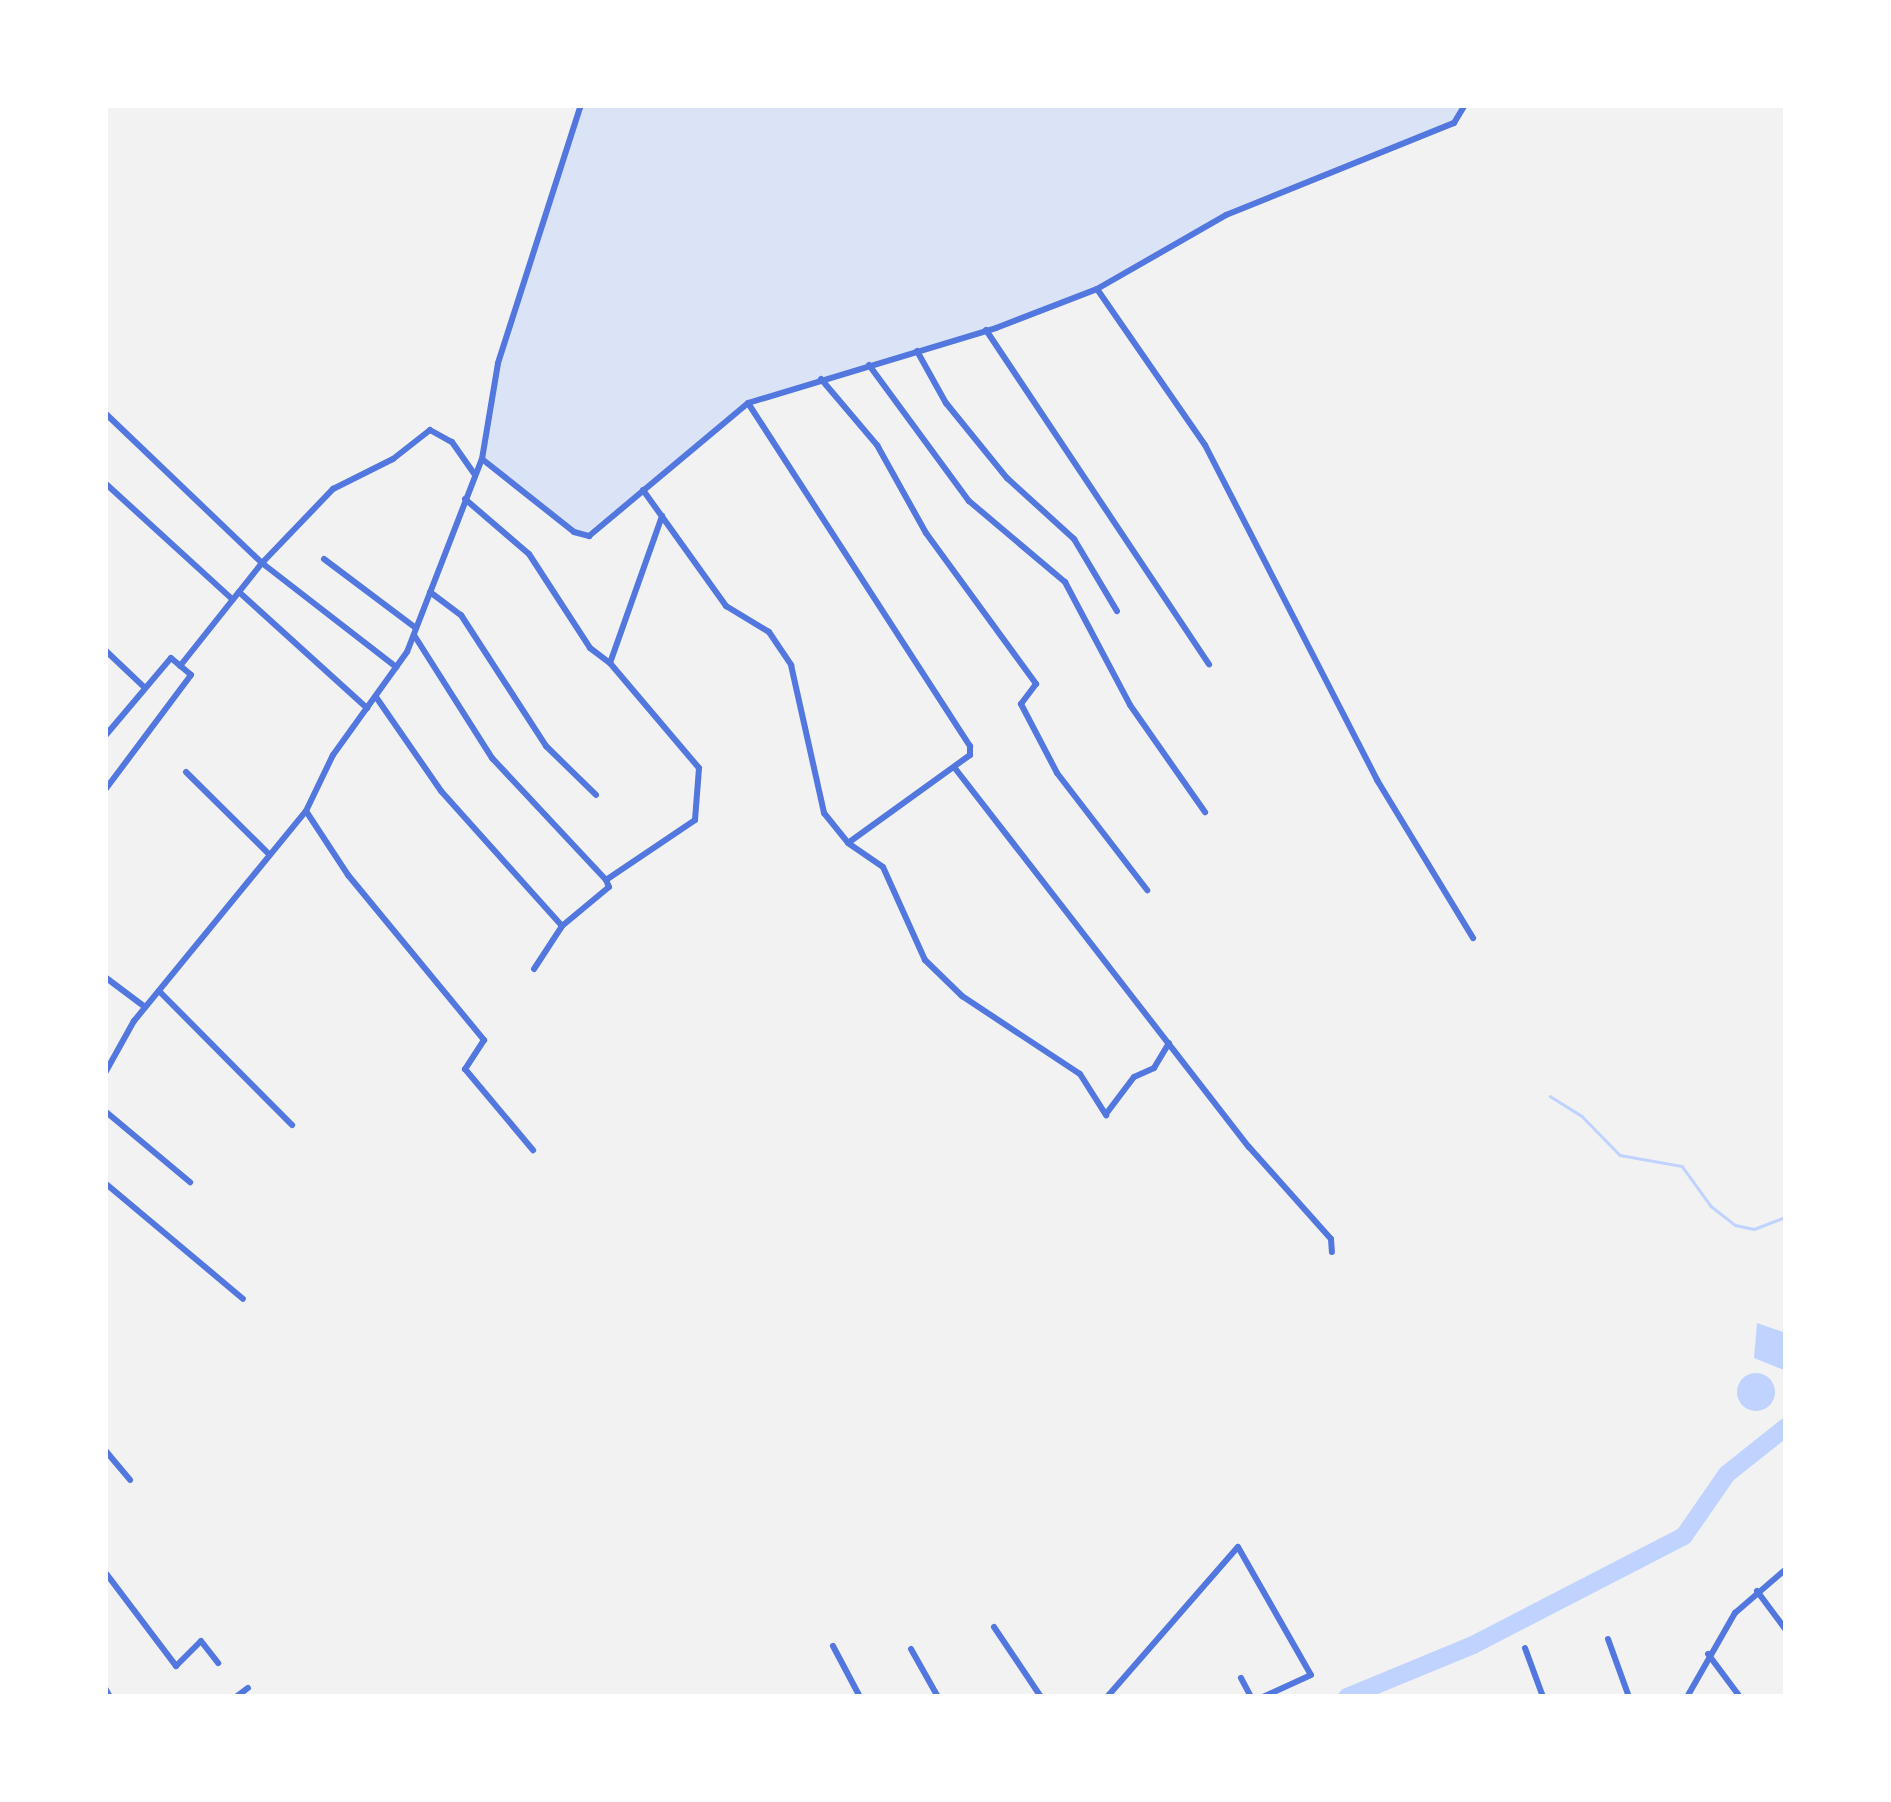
<!DOCTYPE html>
<html>
<head>
<meta charset="utf-8">
<style>
  body { margin:0 }
  #map { position:relative; width:1891px; height:1802px; overflow:hidden; background:#f2f2f2; font-family:"Space Grotesk",sans-serif }
  div>[style] { position:absolute }
  .green>* { inset:0; background:#dbe4f7 }
  .water>* { inset:0; background:#bfd3fe }
  .round { border-radius:50% }
  .stream>* { height:2.5px; margin:-1.25px; padding:0 1.25px; transform-origin:1.25px; border-radius:1.25px; background:#bfd3fe }
  .river>* { height:18px; margin:-9px; padding:0 9px; transform-origin:9px; border-radius:9px; background:#bfd3fe }
  .minor>* { height:6px; margin:-3px; padding:0 3px; transform-origin:3px; border-radius:3px; background:#5277de }
  span { translate:-50% -50%; white-space:nowrap; text-align:center; line-height:1.15; -webkit-text-stroke:10px #fff; paint-order:stroke }
  .frame { position:absolute; inset:0; border:108px solid #fff; pointer-events:none }
</style>
</head>
<body>
<div id="map">
  <div class="green">
    <div style="clip-path:polygon(581px 105px,1465px 105px,1454px 123px,1226px 215px,1097px 289px,996px 328px,748px 403px,582px 537px,482px 459px,498px 363px)"></div>
  </div>
  <div class="water">
    <div style="clip-path:polygon(1757px 1323px,1786px 1333px,1784px 1370px,1754px 1358px)"></div>
    <div class="round" style="left:1737px;top:1373px;width:38px;height:38px"></div>
  </div>
  <div class="stream">
    <div style="left:1550px;top:1096px;width:38px;rotate:32deg"></div>
    <div style="left:1582px;top:1116px;width:54px;rotate:45.7deg"></div>
    <div style="left:1620px;top:1155px;width:63px;rotate:10.1deg"></div>
    <div style="left:1682px;top:1166px;width:49px;rotate:54.1deg"></div>
    <div style="left:1711px;top:1206px;width:31px;rotate:38deg"></div>
    <div style="left:1735px;top:1225px;width:19px;rotate:12deg"></div>
    <div style="left:1754px;top:1229px;width:34px;rotate:-21deg"></div>
  </div>
  <div class="river">
    <div style="left:1347px;top:1697px;width:136px;rotate:-22.4deg"></div>
    <div style="left:1473px;top:1645px;width:237px;rotate:-27.3deg"></div>
    <div style="left:1684px;top:1536px;width:75px;rotate:-55.3deg"></div>
    <div style="left:1727px;top:1474px;width:75px;rotate:-38.5deg"></div>
  </div>
  <div class="minor">
    <div style="left:1097px;top:289px;width:190px;rotate:55.3deg"></div>
    <div style="left:1205px;top:445px;width:377px;rotate:62.8deg"></div>
    <div style="left:1377px;top:780px;width:185px;rotate:58.7deg"></div>
    <div style="left:986px;top:330px;width:402px;rotate:56.3deg"></div>
    <div style="left:917px;top:351px;width:60px;rotate:60.9deg"></div>
    <div style="left:946px;top:403px;width:97px;rotate:50.9deg"></div>
    <div style="left:1007px;top:478px;width:91px;rotate:42.3deg"></div>
    <div style="left:1074px;top:539px;width:84px;rotate:59.2deg"></div>
    <div style="left:869px;top:365px;width:169px;rotate:53.7deg"></div>
    <div style="left:969px;top:501px;width:126px;rotate:40.2deg"></div>
    <div style="left:1065px;top:582px;width:139px;rotate:62.1deg"></div>
    <div style="left:1130px;top:705px;width:131px;rotate:55deg"></div>
    <div style="left:821px;top:379px;width:87px;rotate:49.7deg"></div>
    <div style="left:877px;top:445px;width:101px;rotate:60.9deg"></div>
    <div style="left:926px;top:533px;width:187px;rotate:53.9deg"></div>
    <div style="left:1036px;top:684px;width:25px;rotate:127deg"></div>
    <div style="left:1021px;top:704px;width:78px;rotate:62.4deg"></div>
    <div style="left:1057px;top:773px;width:148px;rotate:52.4deg"></div>
    <div style="left:748px;top:403px;width:409px;rotate:57.1deg"></div>
    <div style="left:970px;top:746px;width:9px;rotate:90deg"></div>
    <div style="left:970px;top:755px;width:150px;rotate:144.2deg"></div>
    <div style="left:105px;top:413px;width:217px;rotate:43.7deg"></div>
    <div style="left:262px;top:563px;width:170px;rotate:37.8deg"></div>
    <div style="left:482px;top:459px;width:117px;rotate:38.4deg"></div>
    <div style="left:574px;top:532px;width:16px;rotate:15deg"></div>
    <div style="left:589px;top:536px;width:207px;rotate:-39.9deg"></div>
    <div style="left:748px;top:403px;width:259px;rotate:-16.8deg"></div>
    <div style="left:996px;top:328px;width:108px;rotate:-21.1deg"></div>
    <div style="left:1097px;top:289px;width:149px;rotate:-29.8deg"></div>
    <div style="left:1226px;top:215px;width:246px;rotate:-22deg"></div>
    <div style="left:1454px;top:123px;width:21px;rotate:-59deg"></div>
    <div style="left:105px;top:483px;width:173px;rotate:42.4deg"></div>
    <div style="left:643px;top:490px;width:143px;rotate:54.4deg"></div>
    <div style="left:726px;top:606px;width:50px;rotate:31.2deg"></div>
    <div style="left:769px;top:632px;width:40px;rotate:56deg"></div>
    <div style="left:791px;top:665px;width:152px;rotate:77.4deg"></div>
    <div style="left:824px;top:813px;width:38px;rotate:51deg"></div>
    <div style="left:848px;top:843px;width:42px;rotate:34.4deg"></div>
    <div style="left:883px;top:867px;width:102px;rotate:65.7deg"></div>
    <div style="left:925px;top:960px;width:52px;rotate:44.2deg"></div>
    <div style="left:962px;top:996px;width:141px;rotate:33.5deg"></div>
    <div style="left:1080px;top:1074px;width:49px;rotate:57.6deg"></div>
    <div style="left:465px;top:499px;width:84px;rotate:40.7deg"></div>
    <div style="left:529px;top:554px;width:112px;rotate:57deg"></div>
    <div style="left:590px;top:648px;width:25px;rotate:37deg"></div>
    <div style="left:324px;top:559px;width:115px;rotate:36.9deg"></div>
    <div style="left:239px;top:592px;width:173px;rotate:42.2deg"></div>
    <div style="left:430px;top:592px;width:39px;rotate:37deg"></div>
    <div style="left:461px;top:615px;width:156px;rotate:57deg"></div>
    <div style="left:546px;top:746px;width:70px;rotate:44.4deg"></div>
    <div style="left:414px;top:635px;width:146px;rotate:57.6deg"></div>
    <div style="left:492px;top:758px;width:167px;rotate:46.9deg"></div>
    <div style="left:105px;top:650px;width:54px;rotate:43.5deg"></div>
    <div style="left:180px;top:666px;width:132px;rotate:-51.5deg"></div>
    <div style="left:262px;top:563px;width:103px;rotate:-46.2deg"></div>
    <div style="left:333px;top:489px;width:67px;rotate:-26.6deg"></div>
    <div style="left:393px;top:459px;width:47px;rotate:-38.1deg"></div>
    <div style="left:430px;top:430px;width:25px;rotate:29deg"></div>
    <div style="left:452px;top:442px;width:40px;rotate:55.1deg"></div>
    <div style="left:376px;top:697px;width:114px;rotate:55.3deg"></div>
    <div style="left:441px;top:791px;width:181px;rotate:48.1deg"></div>
    <div style="left:105px;top:736px;width:102px;rotate:-49.8deg"></div>
    <div style="left:171px;top:658px;width:26px;rotate:40deg"></div>
    <div style="left:191px;top:675px;width:144px;rotate:126.8deg"></div>
    <div style="left:954px;top:767px;width:481px;rotate:52.2deg"></div>
    <div style="left:1249px;top:1147px;width:123px;rotate:48.3deg"></div>
    <div style="left:1331px;top:1239px;width:13px;rotate:86deg"></div>
    <div style="left:186px;top:772px;width:117px;rotate:44.7deg"></div>
    <div style="left:306px;top:811px;width:77px;rotate:56.7deg"></div>
    <div style="left:348px;top:875px;width:214px;rotate:50.5deg"></div>
    <div style="left:484px;top:1040px;width:35px;rotate:123deg"></div>
    <div style="left:465px;top:1069px;width:106px;rotate:50deg"></div>
    <div style="left:534px;top:969px;width:51px;rotate:-56.9deg"></div>
    <div style="left:562px;top:926px;width:61px;rotate:-39.7deg"></div>
    <div style="left:609px;top:887px;width:8px;rotate:-113deg"></div>
    <div style="left:606px;top:880px;width:107px;rotate:-34deg"></div>
    <div style="left:695px;top:820px;width:52px;rotate:-85.6deg"></div>
    <div style="left:699px;top:768px;width:138px;rotate:-130.3deg"></div>
    <div style="left:610px;top:663px;width:156px;rotate:-70.5deg"></div>
    <div style="left:105px;top:977px;width:50px;rotate:36.9deg"></div>
    <div style="left:159px;top:991px;width:189px;rotate:45.2deg"></div>
    <div style="left:105px;top:1073px;width:60px;rotate:-60.9deg"></div>
    <div style="left:134px;top:1021px;width:271px;rotate:-50.7deg"></div>
    <div style="left:306px;top:811px;width:62px;rotate:-64.3deg"></div>
    <div style="left:333px;top:755px;width:127px;rotate:-54.3deg"></div>
    <div style="left:407px;top:652px;width:207px;rotate:-68.8deg"></div>
    <div style="left:482px;top:459px;width:97px;rotate:-80.5deg"></div>
    <div style="left:498px;top:363px;width:271px;rotate:-72.2deg"></div>
    <div style="left:105px;top:1111px;width:111px;rotate:39.9deg"></div>
    <div style="left:1106px;top:1114px;width:46px;rotate:-52.9deg"></div>
    <div style="left:1134px;top:1077px;width:22px;rotate:-24deg"></div>
    <div style="left:1154px;top:1068px;width:29px;rotate:-59deg"></div>
    <div style="left:105px;top:1183px;width:180px;rotate:40deg"></div>
    <div style="left:105px;top:1450px;width:39px;rotate:50deg"></div>
    <div style="left:105px;top:1572px;width:118px;rotate:52.9deg"></div>
    <div style="left:176px;top:1666px;width:35px;rotate:-45deg"></div>
    <div style="left:201px;top:1641px;width:28px;rotate:52deg"></div>
    <div style="left:1757px;top:1591px;width:49px;rotate:53.4deg"></div>
    <div style="left:994px;top:1627px;width:84px;rotate:56.1deg"></div>
    <div style="left:1608px;top:1639px;width:62px;rotate:70.1deg"></div>
    <div style="left:833px;top:1646px;width:58px;rotate:62.1deg"></div>
    <div style="left:1525px;top:1648px;width:52px;rotate:69.8deg"></div>
    <div style="left:911px;top:1649px;width:55px;rotate:60.6deg"></div>
    <div style="left:1708px;top:1654px;width:54px;rotate:53.3deg"></div>
    <div style="left:1241px;top:1678px;width:21px;rotate:62deg"></div>
    <div style="left:105px;top:1688px;width:10px;rotate:61deg"></div>
    <div style="left:236px;top:1697px;width:15px;rotate:-37deg"></div>
    <div style="left:1107px;top:1697px;width:199px;rotate:-48.9deg"></div>
    <div style="left:1238px;top:1547px;width:147px;rotate:60.3deg"></div>
    <div style="left:1311px;top:1675px;width:53px;rotate:155.4deg"></div>
    <div style="left:1687px;top:1697px;width:97px;rotate:-60.3deg"></div>
    <div style="left:1735px;top:1613px;width:67px;rotate:-40.8deg"></div>
  </div>
  <div class="frame"></div>
</div>
</body>
</html>
